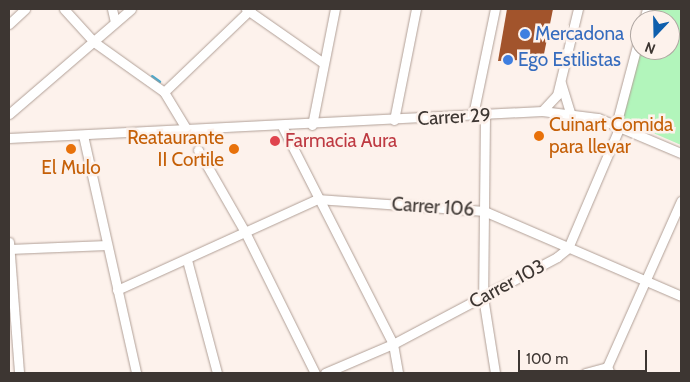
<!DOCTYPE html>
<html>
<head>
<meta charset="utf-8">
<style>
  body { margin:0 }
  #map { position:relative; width:690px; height:382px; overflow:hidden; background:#fdf2ec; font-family:Cabin,sans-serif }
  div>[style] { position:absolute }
  .green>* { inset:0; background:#b2f5bb }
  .stream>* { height:2.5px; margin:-1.25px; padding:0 1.25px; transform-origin:1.25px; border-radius:1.25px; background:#39a9d4 }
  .building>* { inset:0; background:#a2542c }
  .roads { filter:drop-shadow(0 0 1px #b1a097) drop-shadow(0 0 1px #b1a097) }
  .street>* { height:9px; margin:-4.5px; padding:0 4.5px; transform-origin:4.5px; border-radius:4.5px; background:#fff }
  .dots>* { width:14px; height:14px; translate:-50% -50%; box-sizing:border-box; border:2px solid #fdf2ec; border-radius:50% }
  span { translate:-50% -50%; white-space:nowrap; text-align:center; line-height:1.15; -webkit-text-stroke:5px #fdf2ec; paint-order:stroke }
  .shop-label { font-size:19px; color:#366cbe }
  .left { translate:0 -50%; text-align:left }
  .street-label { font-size:19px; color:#3d3632 }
  .food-label { font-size:19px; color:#c56008 }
  .right { translate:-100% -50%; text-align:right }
  .health-label { font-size:19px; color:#be3a42 }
  .frame { position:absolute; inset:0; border:10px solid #3d3632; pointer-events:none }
  .north { position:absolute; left:630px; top:10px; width:50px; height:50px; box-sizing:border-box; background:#fdf2ec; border:1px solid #b0a7a2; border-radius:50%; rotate:201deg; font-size:14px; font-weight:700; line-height:20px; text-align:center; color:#3d3632 }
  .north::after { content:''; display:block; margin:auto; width:18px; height:22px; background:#0f5fad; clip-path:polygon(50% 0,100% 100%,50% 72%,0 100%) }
  .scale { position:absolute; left:518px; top:350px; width:129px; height:22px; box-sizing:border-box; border:2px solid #3d3632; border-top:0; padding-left:6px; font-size:15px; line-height:18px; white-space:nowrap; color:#3d3632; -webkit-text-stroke:4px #fdf2ec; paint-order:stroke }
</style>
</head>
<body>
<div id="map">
  <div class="green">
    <div style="clip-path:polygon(648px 9px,681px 9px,681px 145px,621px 119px,640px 50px,670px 50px,670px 20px,645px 20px)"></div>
  </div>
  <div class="stream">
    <div style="left:152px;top:76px;width:9px;rotate:36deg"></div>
  </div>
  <div class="building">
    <div style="clip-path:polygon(507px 9px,553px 9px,543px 59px,498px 61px)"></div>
  </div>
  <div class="roads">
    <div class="street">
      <div style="left:64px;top:9px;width:45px;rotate:47.7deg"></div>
      <div style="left:94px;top:42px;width:86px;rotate:35.5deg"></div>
      <div style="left:164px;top:92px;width:44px;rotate:58.8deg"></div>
      <div style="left:112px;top:9px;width:13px;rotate:77deg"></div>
      <div style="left:246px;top:9px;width:93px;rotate:34.9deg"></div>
      <div style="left:644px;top:20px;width:11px;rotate:-75deg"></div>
      <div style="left:9px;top:24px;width:22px;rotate:-43deg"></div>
      <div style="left:561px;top:83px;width:30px;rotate:73deg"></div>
      <div style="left:164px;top:92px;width:120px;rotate:-43.7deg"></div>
      <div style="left:542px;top:111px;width:22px;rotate:-47deg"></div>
      <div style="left:557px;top:95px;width:89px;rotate:-76.3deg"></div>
      <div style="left:9px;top:114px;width:161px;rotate:-40.7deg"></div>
      <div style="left:473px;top:115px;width:108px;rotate:-78.3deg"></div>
      <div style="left:485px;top:115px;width:182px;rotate:90.6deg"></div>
      <div style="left:483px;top:297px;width:77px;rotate:81deg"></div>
      <div style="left:394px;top:120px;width:113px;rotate:-78.8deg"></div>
      <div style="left:312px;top:125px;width:118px;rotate:-78.8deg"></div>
      <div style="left:616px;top:125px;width:94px;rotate:-75.2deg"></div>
      <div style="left:282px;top:126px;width:245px;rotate:63deg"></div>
      <div style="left:393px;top:344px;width:29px;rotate:80deg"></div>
      <div style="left:83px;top:135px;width:244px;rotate:77.4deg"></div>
      <div style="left:9px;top:138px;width:534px;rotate:-2.9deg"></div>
      <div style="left:542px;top:111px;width:56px;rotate:7.1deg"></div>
      <div style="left:598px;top:118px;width:90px;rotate:22.9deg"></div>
      <div style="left:198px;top:150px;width:95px;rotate:60.2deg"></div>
      <div style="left:245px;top:232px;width:157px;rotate:63.6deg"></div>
      <div style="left:9px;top:242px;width:131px;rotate:85.6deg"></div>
      <div style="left:9px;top:249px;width:98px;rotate:-2.3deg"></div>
      <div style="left:187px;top:260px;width:117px;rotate:75.1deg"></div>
      <div style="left:117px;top:290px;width:221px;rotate:-24.4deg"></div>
      <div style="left:318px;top:199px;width:166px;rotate:4.1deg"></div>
      <div style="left:484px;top:211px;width:215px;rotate:23.3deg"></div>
      <div style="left:325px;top:373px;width:74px;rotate:-23.1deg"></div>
      <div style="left:393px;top:344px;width:186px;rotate:-27.9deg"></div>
      <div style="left:557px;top:257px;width:14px;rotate:-39deg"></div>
      <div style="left:568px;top:248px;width:133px;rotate:-66.9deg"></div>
      <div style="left:585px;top:373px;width:23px;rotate:-15deg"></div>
      <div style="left:610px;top:373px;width:7px;rotate:-117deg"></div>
      <div style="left:607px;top:367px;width:182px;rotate:-66deg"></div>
    </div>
  </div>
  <div class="dots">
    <div style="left:525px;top:34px;background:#3f7fe0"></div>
    <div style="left:508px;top:60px;background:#3f7fe0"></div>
    <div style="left:539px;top:136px;background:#e8710a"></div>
    <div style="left:275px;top:141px;background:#e0444e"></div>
    <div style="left:71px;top:149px;background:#e8710a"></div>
    <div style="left:234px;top:149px;background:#e8710a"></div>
  </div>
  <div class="shop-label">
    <span class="left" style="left:535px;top:34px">Mercadona</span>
    <span class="left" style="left:518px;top:60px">Ego Estilistas</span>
  </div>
  <div class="street-label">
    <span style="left:454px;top:117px;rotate:-3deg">Carrer 29</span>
    <span style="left:433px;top:207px;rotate:4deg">Carrer 106</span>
    <span style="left:507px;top:284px;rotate:-28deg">Carrer 103</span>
  </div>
  <div class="food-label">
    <span class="left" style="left:549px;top:136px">Cuinart Comida<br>para llevar</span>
    <span class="right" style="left:224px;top:149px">Reataurante<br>II Cortile</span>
    <span style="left:71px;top:168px">El Mulo</span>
  </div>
  <div class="health-label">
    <span class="left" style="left:285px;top:141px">Farmacia Aura</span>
  </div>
  <div class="frame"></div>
  <div class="north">N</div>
  <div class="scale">100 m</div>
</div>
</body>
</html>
